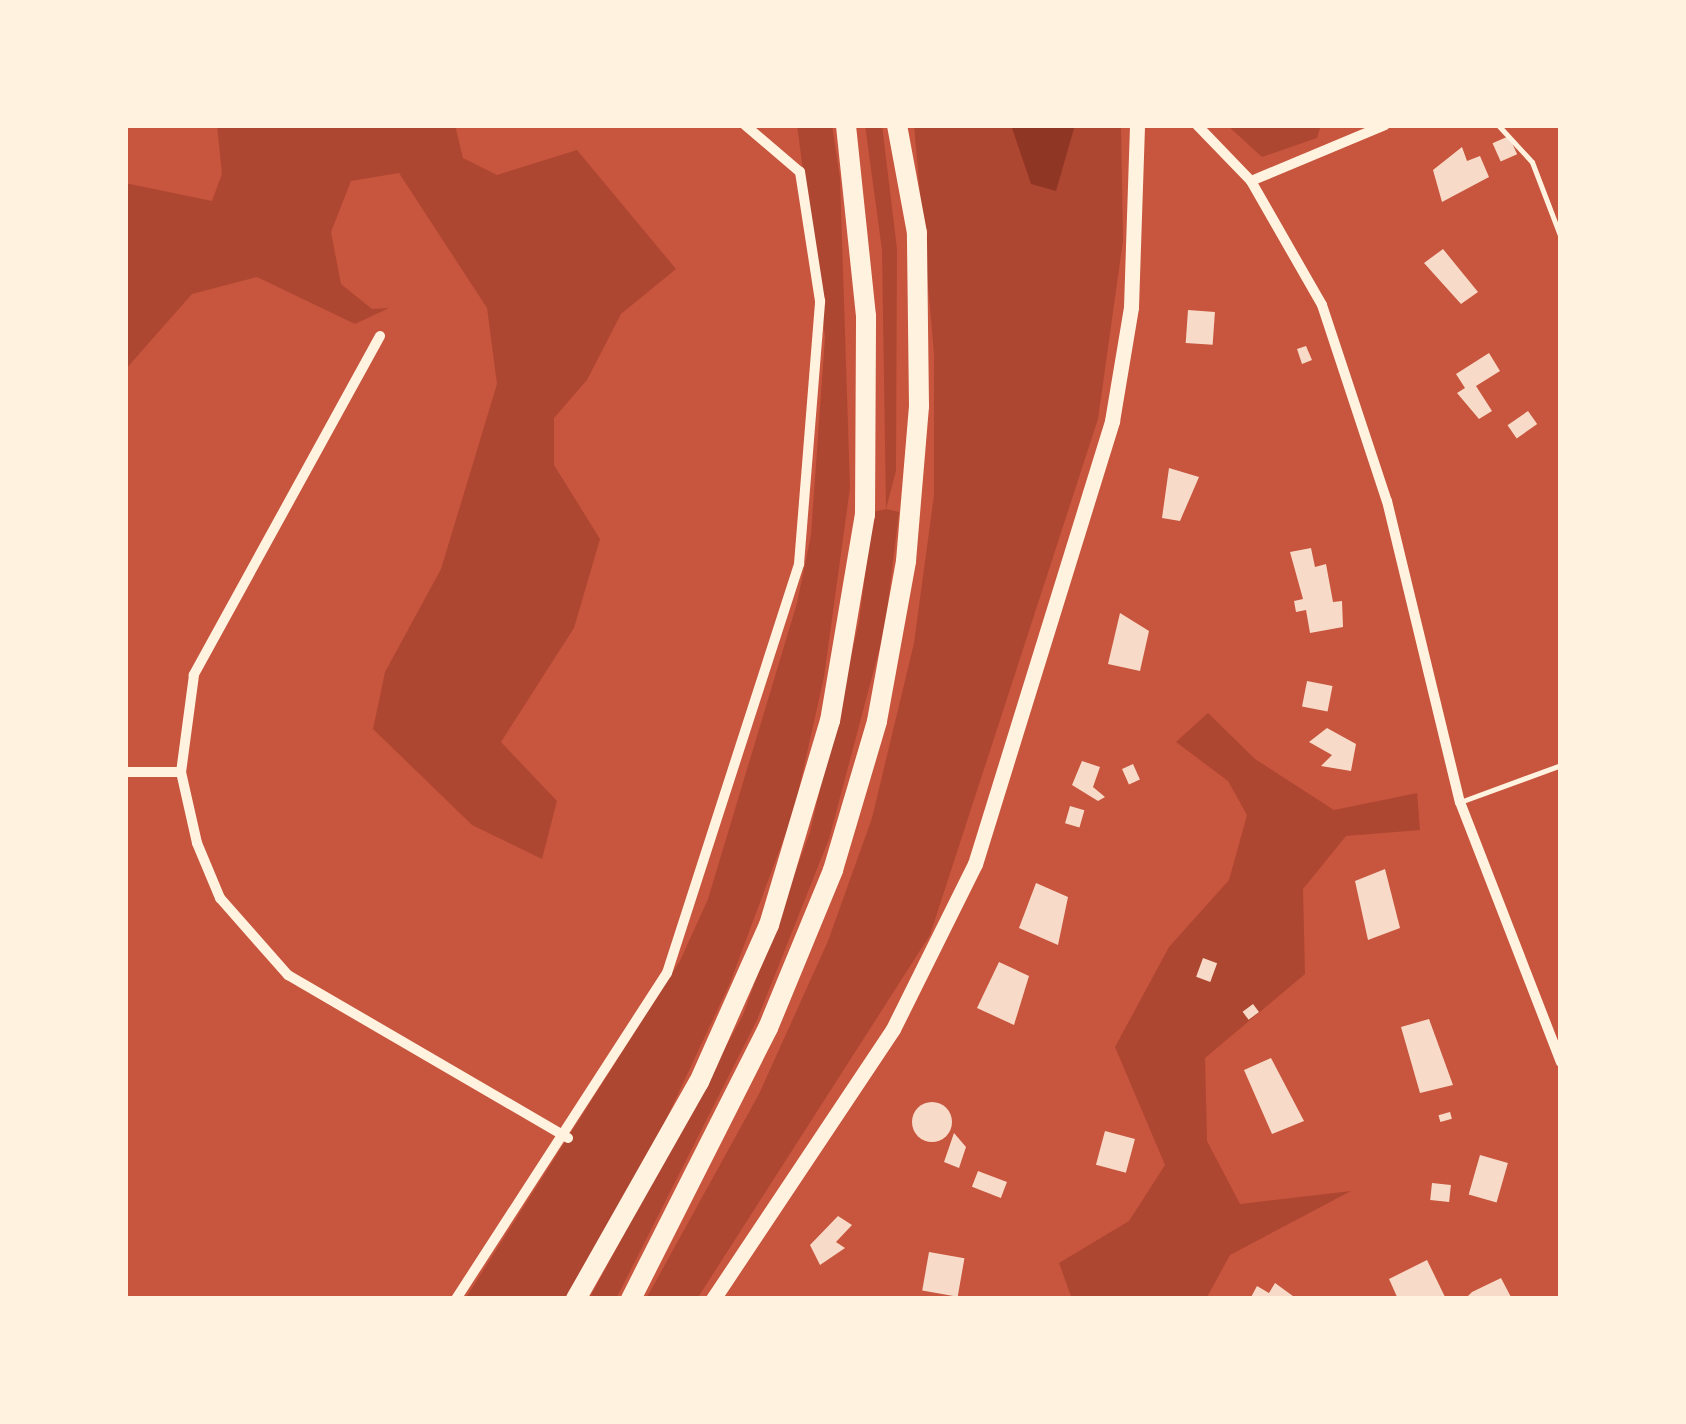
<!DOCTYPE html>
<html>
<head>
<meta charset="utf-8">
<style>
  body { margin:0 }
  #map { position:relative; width:1686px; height:1424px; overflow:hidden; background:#c8553d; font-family:"Source Sans 3",sans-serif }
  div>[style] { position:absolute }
  .green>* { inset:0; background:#ae4732 }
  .water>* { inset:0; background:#8f3625 }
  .building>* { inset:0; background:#f7dbc8; transform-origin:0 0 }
  .round { border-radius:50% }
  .service>* { height:5px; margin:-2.5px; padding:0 2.5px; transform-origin:2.5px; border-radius:2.5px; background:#fff3e0 }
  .minor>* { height:10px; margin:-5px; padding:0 5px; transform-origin:5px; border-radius:5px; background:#fff3e0 }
  .secondary>* { height:15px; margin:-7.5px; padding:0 7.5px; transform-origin:7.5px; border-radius:7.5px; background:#fff3e0 }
  .motorway>* { height:20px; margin:-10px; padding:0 10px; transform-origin:10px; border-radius:10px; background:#fff3e0 }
  span { translate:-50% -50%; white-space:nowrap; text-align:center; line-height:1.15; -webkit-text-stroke:9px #fff3e0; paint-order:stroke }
  .frame { position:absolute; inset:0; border:128px solid #fff3e0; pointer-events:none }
</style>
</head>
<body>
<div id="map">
  <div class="green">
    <div style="clip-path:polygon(217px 125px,455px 125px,463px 158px,497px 175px,577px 150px,676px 269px,621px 314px,587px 380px,554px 418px,554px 465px,600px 539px,574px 628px,501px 742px,557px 801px,542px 859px,472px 825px,373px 729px,385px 672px,441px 569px,497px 384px,487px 308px,399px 173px,351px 181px,331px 232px,341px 284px,372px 309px,389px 308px,355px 324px,257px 277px,192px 294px,125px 370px,125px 183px,212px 201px,222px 174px)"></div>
    <div style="clip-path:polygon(797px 125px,832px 125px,840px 178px,850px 488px,824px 677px,794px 811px,730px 983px,641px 1173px,564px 1299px,465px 1299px,680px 961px,708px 899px,797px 603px,811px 535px,825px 337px)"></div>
    <div style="clip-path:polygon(865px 125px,882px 125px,897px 249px,896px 471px,886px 509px,899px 512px,885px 628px,829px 839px,757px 1020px,616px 1299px,589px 1299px,743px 1015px,810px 832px,859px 622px,873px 512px,886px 509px,882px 250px)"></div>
    <div style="clip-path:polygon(914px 125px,1121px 125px,1123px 241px,1098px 419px,930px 935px,697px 1299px,646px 1299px,759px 1094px,828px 941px,872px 818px,914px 643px,934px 495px,934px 354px)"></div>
    <div style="clip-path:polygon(1227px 125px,1321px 125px,1317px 138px,1262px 157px)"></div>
    <div style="clip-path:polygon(1208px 713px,1255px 759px,1334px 810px,1417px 793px,1420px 830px,1346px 836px,1303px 889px,1305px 974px,1205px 1058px,1207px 1141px,1240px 1204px,1351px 1191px,1230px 1255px,1206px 1299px,1072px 1299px,1059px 1263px,1129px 1221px,1165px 1165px,1115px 1047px,1169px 947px,1229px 880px,1247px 815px,1228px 781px,1176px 742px)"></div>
  </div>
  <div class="water">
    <div style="clip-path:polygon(1011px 125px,1075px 125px,1056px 191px,1031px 184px)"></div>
  </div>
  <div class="building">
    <div style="left:1509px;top:136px;width:20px;height:18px;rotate:66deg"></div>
    <div style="clip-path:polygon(1462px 147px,1467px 161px,1480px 156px,1489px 177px,1442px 202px,1433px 170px)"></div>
    <div style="clip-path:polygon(1443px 249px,1478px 292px,1461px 304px,1424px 263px)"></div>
    <div style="left:1188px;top:310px;width:27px;height:33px;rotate:4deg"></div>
    <div style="clip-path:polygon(1306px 346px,1312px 360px,1302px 364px,1297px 349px)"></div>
    <div style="clip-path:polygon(1489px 353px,1500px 371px,1476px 386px,1492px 411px,1479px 419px,1457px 393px,1465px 388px,1456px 374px)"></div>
    <div style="left:1528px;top:411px;width:16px;height:25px;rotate:55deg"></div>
    <div style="clip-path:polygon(1169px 468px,1199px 477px,1180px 521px,1162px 518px)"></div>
    <div style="clip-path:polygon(1311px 548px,1315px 567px,1326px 564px,1333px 602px,1342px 601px,1343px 627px,1310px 633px,1306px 610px,1296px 612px,1294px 601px,1303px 599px,1290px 552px)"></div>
    <div style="clip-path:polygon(1120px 613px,1149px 631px,1140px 671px,1108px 664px)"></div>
    <div style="left:1307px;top:681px;width:26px;height:26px;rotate:11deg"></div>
    <div style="clip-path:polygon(1327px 728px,1356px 744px,1351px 771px,1321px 766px,1332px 755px,1309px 742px)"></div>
    <div style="clip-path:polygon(1082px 761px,1100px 767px,1093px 787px,1105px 797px,1098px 801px,1072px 785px)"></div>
    <div style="left:1133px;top:764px;width:17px;height:12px;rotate:66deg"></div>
    <div style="left:1070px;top:806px;width:15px;height:18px;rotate:16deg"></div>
    <div style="clip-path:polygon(1385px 869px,1400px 928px,1368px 940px,1355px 881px)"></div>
    <div style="clip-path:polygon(1036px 883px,1068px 897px,1058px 945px,1019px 928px)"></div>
    <div style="left:1203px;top:958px;width:15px;height:20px;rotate:20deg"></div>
    <div style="clip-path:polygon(999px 962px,1029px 976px,1014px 1025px,977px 1008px)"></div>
    <div style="left:1253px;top:1004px;width:10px;height:13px;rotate:53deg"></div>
    <div style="clip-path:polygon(1429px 1019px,1453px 1085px,1420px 1093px,1401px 1027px)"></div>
    <div style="clip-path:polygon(1271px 1058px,1304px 1121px,1272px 1134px,1244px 1070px)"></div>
    <div class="round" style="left:912px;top:1102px;width:40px;height:40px"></div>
    <div style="left:1450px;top:1112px;width:7px;height:12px;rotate:74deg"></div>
    <div style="left:1105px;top:1131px;width:31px;height:35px;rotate:15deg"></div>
    <div style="clip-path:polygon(954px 1133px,966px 1147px,959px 1168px,944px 1162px)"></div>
    <div style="left:1480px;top:1155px;width:29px;height:41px;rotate:16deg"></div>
    <div style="left:978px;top:1171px;width:31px;height:17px;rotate:21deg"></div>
    <div style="left:1432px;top:1183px;width:19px;height:17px;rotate:6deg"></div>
    <div style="clip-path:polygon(838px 1216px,852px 1225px,836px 1242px,845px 1248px,820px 1265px,810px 1245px)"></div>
    <div style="left:929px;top:1252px;width:36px;height:39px;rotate:10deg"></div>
    <div style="clip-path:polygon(1427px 1260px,1446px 1299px,1398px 1299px,1389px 1279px)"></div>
    <div style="clip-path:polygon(1501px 1278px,1512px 1299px,1465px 1299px,1472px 1292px)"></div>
    <div style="clip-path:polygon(1275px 1283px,1297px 1299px,1250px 1299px,1257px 1286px,1269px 1293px)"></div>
  </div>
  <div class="service">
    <div style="left:1498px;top:125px;width:50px;rotate:47.4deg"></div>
    <div style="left:1532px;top:162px;width:81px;rotate:69.1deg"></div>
    <div style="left:1460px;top:802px;width:108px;rotate:-20.1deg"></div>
  </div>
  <div class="minor">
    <div style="left:1197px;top:125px;width:78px;rotate:46deg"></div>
    <div style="left:1251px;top:181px;width:143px;rotate:60.2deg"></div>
    <div style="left:1322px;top:305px;width:206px;rotate:71.7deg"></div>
    <div style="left:1387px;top:501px;width:310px;rotate:76.4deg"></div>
    <div style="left:1460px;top:802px;width:279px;rotate:68.8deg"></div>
    <div style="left:1251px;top:181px;width:145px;rotate:-22.7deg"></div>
    <div style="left:380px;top:336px;width:387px;rotate:118.8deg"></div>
    <div style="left:194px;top:675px;width:98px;rotate:97.6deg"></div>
    <div style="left:181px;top:772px;width:73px;rotate:77.3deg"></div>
    <div style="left:197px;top:843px;width:60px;rotate:67.3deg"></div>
    <div style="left:220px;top:898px;width:103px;rotate:48.6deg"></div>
    <div style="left:288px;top:975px;width:324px;rotate:30.2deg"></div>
    <div style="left:125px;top:772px;width:56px"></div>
    <div style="left:456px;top:1299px;width:388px;rotate:-57.1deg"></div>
    <div style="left:667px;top:973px;width:430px;rotate:-72.1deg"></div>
    <div style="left:799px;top:564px;width:264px;rotate:-85.4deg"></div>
    <div style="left:820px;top:301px;width:131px;rotate:-98.8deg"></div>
    <div style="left:800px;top:172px;width:72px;rotate:-139.5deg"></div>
  </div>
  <div class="secondary">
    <div style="left:713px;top:1299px;width:324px;rotate:-56.3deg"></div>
    <div style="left:893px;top:1029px;width:184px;rotate:-63.6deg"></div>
    <div style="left:975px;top:864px;width:464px;rotate:-72.8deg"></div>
    <div style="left:1112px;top:421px;width:116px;rotate:-80.5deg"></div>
    <div style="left:1131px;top:307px;width:182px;rotate:-88.1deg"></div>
  </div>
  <div class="motorway">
    <div style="left:576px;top:1299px;width:249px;rotate:-60.5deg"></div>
    <div style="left:699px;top:1082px;width:172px;rotate:-66deg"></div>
    <div style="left:769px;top:925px;width:213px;rotate:-73.4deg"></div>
    <div style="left:830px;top:721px;width:209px;rotate:-80.4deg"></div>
    <div style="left:865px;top:515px;width:199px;rotate:-89.7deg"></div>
    <div style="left:866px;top:316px;width:192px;rotate:-96deg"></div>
    <div style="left:631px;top:1299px;width:304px;rotate:-63.2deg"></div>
    <div style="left:768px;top:1028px;width:171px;rotate:-67.6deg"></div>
    <div style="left:833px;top:870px;width:155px;rotate:-73.5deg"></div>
    <div style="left:877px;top:721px;width:163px;rotate:-79.7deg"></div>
    <div style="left:906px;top:561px;width:156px;rotate:-85.2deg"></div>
    <div style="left:919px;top:406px;width:173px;rotate:-90.7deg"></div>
    <div style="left:917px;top:233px;width:110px;rotate:-100.5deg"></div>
  </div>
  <div class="frame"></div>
</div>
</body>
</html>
